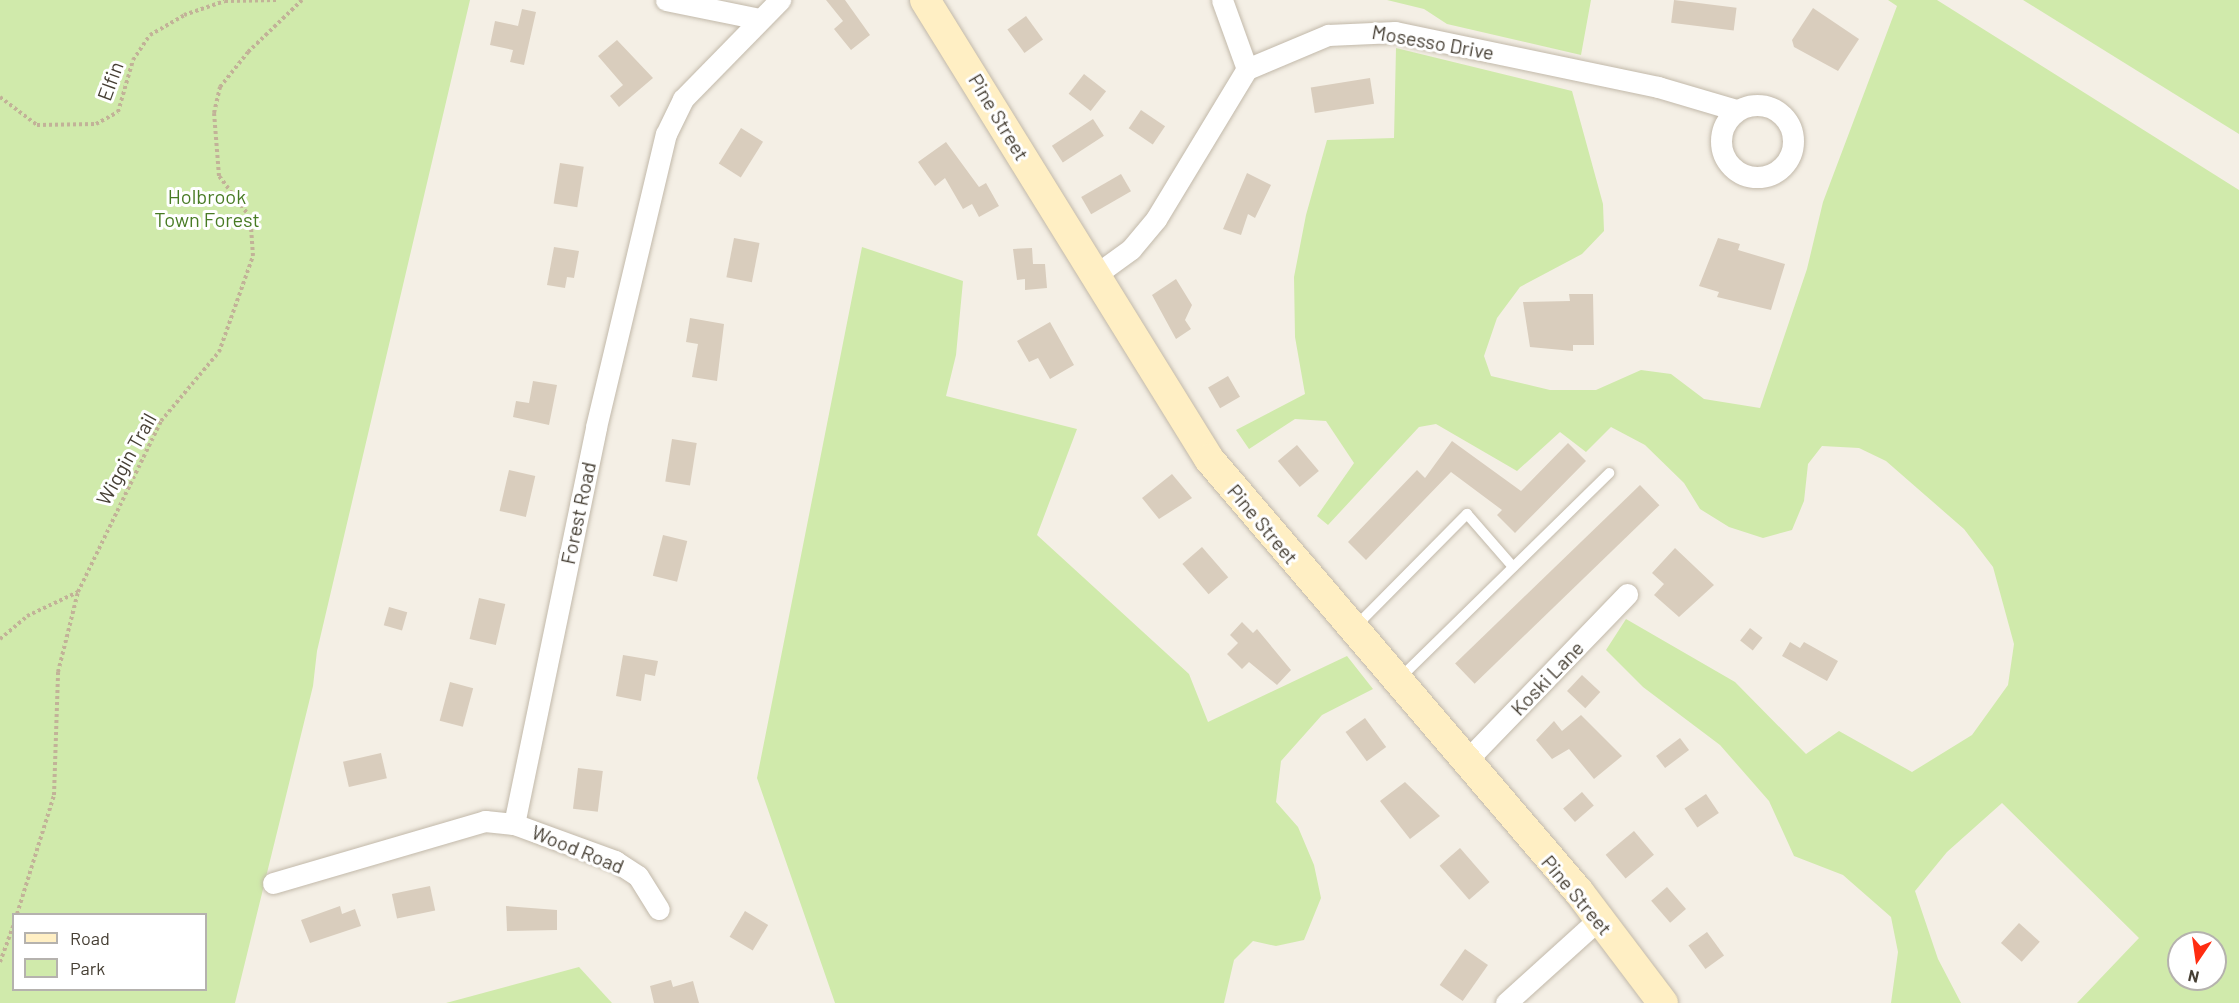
<!DOCTYPE html>
<html>
<head>
<meta charset="utf-8">
<style>
  body { margin:0 }
  #map { position:relative; width:2239px; height:1003px; overflow:hidden; background:#f4efe5; font-family:Barlow,sans-serif }
  div>[style] { position:absolute }
  .green>* { inset:0; background:#d0eaab }
  .building>* { inset:0; background:#d9cdbd; transform-origin:0 0 }
  .path>* { height:4px; margin-top:-2px; transform-origin:0; background:repeating-linear-gradient(90deg,#c2b298 0 3px,transparent 0 6px) }
  .roads { filter:drop-shadow(0 0 2px #c2b9aa) drop-shadow(0 0 2px #c2b9aa) }
  .lane>* { height:10px; margin:-5px; padding:0 5px; transform-origin:5px; border-radius:5px; background:#fff }
  .street>* { height:21px; margin:-10.5px; padding:0 10.5px; transform-origin:10.5px; border-radius:10.5px; background:#fff }
  .street>.ring { margin:-10.5px; padding:0; box-sizing:content-box; background:none; border:21px solid #fff; border-radius:50% }
  .secondary>* { height:30px; margin:-15px; padding:0 15px; transform-origin:15px; border-radius:15px; background:#ffefc4 }
  span { translate:-50% -50%; white-space:nowrap; text-align:center; line-height:1.15; -webkit-text-stroke:6px #fff; paint-order:stroke }
  .street-label { font-size:20px; color:#463f34 }
  .park-label { font-size:20px; color:#487b24 }
  .legend { position:absolute; left:12px; top:913px; width:195px; height:78px; box-sizing:border-box; background:#fff; border:2px solid #b5b2ae; margin:0; padding:8px 10px; list-style:none; font-size:18px; color:#463f34 }
  .legend li { display:flex; align-items:center; gap:12px; height:30px }
  .legend b { width:30px; border:2px solid #b5b2ae }
  .north { position:absolute; left:2167px; top:931px; width:60px; height:60px; box-sizing:border-box; background:#fff; border:2px solid #b5b2ae; border-radius:50%; rotate:193deg; font-size:16px; font-weight:700; line-height:24px; text-align:center; color:#463f34 }
  .north::after { content:''; display:block; margin:auto; width:21px; height:27px; background:#ff2d11; clip-path:polygon(50% 0,100% 100%,50% 72%,0 100%) }
</style>
</head>
<body>
<div id="map">
  <div class="green">
    <div style="clip-path:polygon(evenodd,0 0,470px 0,317px 651px,313px 686px,235px 1003px,0 1003px,0 0,14px 914px,206px 914px,206px 990px,14px 990px,14px 914px)"></div>
    <div style="clip-path:polygon(1387px 0,1591px 0,1581px 55px,1447px 24px,1424px 9px)"></div>
    <div style="clip-path:polygon(evenodd,1888px 0,1937px 0,2239px 190px,2239px 1003px,2077px 1003px,2139px 938px,2002px 803px,1947px 852px,1915px 891px,1938px 959px,1961px 1003px,1891px 1003px,1898px 952px,1891px 917px,1843px 875px,1794px 856px,1769px 801px,1720px 745px,1643px 687px,1606px 650px,1626px 619px,1735px 682px,1806px 754px,1839px 731px,1912px 772px,1972px 735px,2008px 685px,2014px 644px,1993px 567px,1964px 529px,1886px 461px,1859px 448px,1822px 446px,1808px 464px,1804px 501px,1792px 530px,1763px 538px,1729px 527px,1700px 509px,1684px 483px,1645px 445px,1611px 427px,1586px 452px,1560px 432px,1517px 471px,1436px 424px,1419px 427px,1328px 525px,1317px 516px,1354px 463px,1326px 421px,1295px 419px,1249px 449px,1236px 430px,1305px 394px,1295px 337px,1294px 277px,1306px 215px,1327px 140px,1394px 138px,1396px 48px,1572px 91px,1603px 204px,1604px 231px,1582px 254px,1520px 287px,1497px 318px,1484px 356px,1491px 376px,1550px 390px,1596px 390px,1641px 370px,1671px 374px,1704px 399px,1760px 408px,1807px 269px,1823px 202px,1897px 6px,1888px 0,2179px 943px,2215px 943px,2215px 979px,2179px 979px,2179px 943px)"></div>
    <div style="clip-path:polygon(2023px 0,2239px 0,2239px 134px)"></div>
    <div style="clip-path:polygon(862px 247px,963px 281px,956px 355px,946px 396px,1077px 429px,1037px 535px,1189px 674px,1208px 722px,1347px 656px,1373px 689px,1322px 715px,1281px 761px,1276px 802px,1298px 827px,1314px 865px,1321px 898px,1304px 940px,1276px 946px,1253px 941px,1234px 960px,1224px 1003px,835px 1003px,757px 778px)"></div>
    <div style="clip-path:polygon(579px 967px,612px 1003px,446px 1003px)"></div>
  </div>
  <div class="building">
    <div style="clip-path:polygon(826px 0,845px 0,870px 35px,851px 50px,834px 29px,843px 21px)"></div>
    <div style="left:1674px;top:0;width:63px;height:23px;rotate:7deg"></div>
    <div style="clip-path:polygon(1813px 8px,1859px 39px,1838px 71px,1794px 47px,1792px 40px)"></div>
    <div style="clip-path:polygon(522px 9px,536px 12px,524px 65px,510px 62px,513px 50px,490px 45px,495px 21px,518px 26px)"></div>
    <div style="left:1026px;top:16px;width:29px;height:23px;rotate:54deg"></div>
    <div style="clip-path:polygon(617px 40px,653px 78px,619px 107px,610px 96px,623px 85px,598px 56px)"></div>
    <div style="left:1084px;top:74px;width:28px;height:25px;rotate:38deg"></div>
    <div style="left:1370px;top:78px;width:26px;height:60px;rotate:81deg"></div>
    <div style="left:1141px;top:110px;width:29px;height:22px;rotate:34deg"></div>
    <div style="left:1093px;top:119px;width:20px;height:49px;rotate:57deg"></div>
    <div style="left:741px;top:128px;width:26px;height:42px;rotate:32deg"></div>
    <div style="clip-path:polygon(946px 142px,979px 187px,986px 183px,999px 206px,979px 217px,972px 204px,963px 209px,945px 178px,935px 186px,918px 162px)"></div>
    <div style="left:560px;top:163px;width:24px;height:41px;rotate:9deg"></div>
    <div style="clip-path:polygon(1247px 173px,1271px 185px,1255px 218px,1248px 214px,1241px 235px,1223px 229px)"></div>
    <div style="left:1121px;top:174px;width:20px;height:46px;rotate:60deg"></div>
    <div style="left:734px;top:238px;width:26px;height:40px;rotate:11deg"></div>
    <div style="clip-path:polygon(1718px 238px,1740px 244px,1738px 250px,1785px 264px,1771px 310px,1717px 297px,1719px 292px,1699px 286px)"></div>
    <div style="clip-path:polygon(554px 247px,579px 251px,574px 278px,567px 277px,565px 288px,547px 285px)"></div>
    <div style="clip-path:polygon(1032px 248px,1033px 264px,1045px 264px,1047px 288px,1025px 290px,1025px 279px,1017px 280px,1013px 249px)"></div>
    <div style="clip-path:polygon(1176px 279px,1192px 305px,1185px 320px,1191px 329px,1176px 339px,1152px 295px)"></div>
    <div style="clip-path:polygon(1569px 294px,1593px 294px,1594px 345px,1573px 345px,1573px 351px,1530px 347px,1523px 302px,1570px 301px)"></div>
    <div style="clip-path:polygon(690px 318px,724px 324px,717px 381px,692px 377px,698px 344px,686px 342px)"></div>
    <div style="clip-path:polygon(1050px 322px,1074px 365px,1050px 379px,1038px 358px,1029px 362px,1017px 341px)"></div>
    <div style="left:1228px;top:376px;width:24px;height:23px;rotate:60deg"></div>
    <div style="clip-path:polygon(533px 381px,557px 385px,549px 425px,513px 417px,516px 401px,529px 403px)"></div>
    <div style="left:672px;top:439px;width:25px;height:43px;rotate:9deg"></div>
    <div style="clip-path:polygon(1452px 441px,1521px 491px,1568px 443px,1586px 461px,1515px 533px,1497px 515px,1502px 510px,1451px 472px,1366px 560px,1348px 542px,1417px 470px,1425px 478px)"></div>
    <div style="left:1297px;top:445px;width:34px;height:25px;rotate:50deg"></div>
    <div style="left:509px;top:470px;width:27px;height:42px;rotate:13deg"></div>
    <div style="clip-path:polygon(1172px 474px,1192px 498px,1159px 519px,1142px 498px)"></div>
    <div style="left:1640px;top:485px;width:28px;height:257px;rotate:46deg"></div>
    <div style="left:663px;top:535px;width:25px;height:42px;rotate:14deg"></div>
    <div style="left:1202px;top:547px;width:40px;height:26px;rotate:49deg"></div>
    <div style="clip-path:polygon(1675px 548px,1714px 585px,1679px 617px,1654px 595px,1664px 584px,1652px 573px)"></div>
    <div style="left:479px;top:598px;width:27px;height:42px;rotate:13deg"></div>
    <div style="left:389px;top:607px;width:19px;height:19px;rotate:16deg"></div>
    <div style="clip-path:polygon(1242px 622px,1253px 633px,1257px 629px,1291px 670px,1277px 685px,1249px 662px,1242px 669px,1227px 654px,1238px 643px,1230px 635px)"></div>
    <div style="left:1750px;top:628px;width:16px;height:16px;rotate:38deg"></div>
    <div style="clip-path:polygon(1790px 642px,1800px 648px,1804px 642px,1838px 661px,1827px 681px,1782px 656px)"></div>
    <div style="clip-path:polygon(623px 655px,658px 661px,655px 676px,645px 674px,641px 701px,616px 696px)"></div>
    <div style="left:1582px;top:675px;width:25px;height:22px;rotate:43deg"></div>
    <div style="left:450px;top:682px;width:24px;height:40px;rotate:15deg"></div>
    <div style="clip-path:polygon(1581px 715px,1622px 756px,1594px 779px,1569px 749px,1552px 759px,1536px 740px,1554px 721px,1562px 731px)"></div>
    <div style="left:1365px;top:718px;width:36px;height:24px;rotate:54deg"></div>
    <div style="left:1680px;top:738px;width:15px;height:30px;rotate:53deg"></div>
    <div style="left:381px;top:753px;width:26px;height:39px;rotate:77deg"></div>
    <div style="left:578px;top:768px;width:25px;height:41px;rotate:7deg"></div>
    <div style="clip-path:polygon(1405px 782px,1440px 816px,1410px 839px,1380px 801px)"></div>
    <div style="left:1582px;top:792px;width:18px;height:25px;rotate:49deg"></div>
    <div style="left:1706px;top:794px;width:23px;height:26px;rotate:56deg"></div>
    <div style="left:1634px;top:831px;width:31px;height:37px;rotate:50deg"></div>
    <div style="left:1460px;top:848px;width:45px;height:27px;rotate:49deg"></div>
    <div style="left:430px;top:886px;width:25px;height:39px;rotate:78deg"></div>
    <div style="left:1667px;top:887px;width:29px;height:21px;rotate:49deg"></div>
    <div style="clip-path:polygon(340px 906px,342px 914px,355px 909px,361px 926px,310px 943px,301px 920px)"></div>
    <div style="clip-path:polygon(506px 906px,557px 910px,557px 930px,507px 931px)"></div>
    <div style="left:745px;top:911px;width:27px;height:30px;rotate:31deg"></div>
    <div style="left:2019px;top:923px;width:28px;height:27px;rotate:42deg"></div>
    <div style="left:1707px;top:932px;width:29px;height:23px;rotate:54deg"></div>
    <div style="left:1465px;top:949px;width:28px;height:44px;rotate:35deg"></div>
    <div style="clip-path:polygon(671px 980px,673px 987px,693px 981px,699px 1003px,654px 1003px,650px 986px)"></div>
  </div>
  <div class="path">
    <div style="left:0;top:97px;width:46px;rotate:37.1deg"></div>
    <div style="left:37px;top:125px;width:59px;rotate:-1deg"></div>
    <div style="left:96px;top:124px;width:25px;rotate:-29deg"></div>
    <div style="left:118px;top:112px;width:54px;rotate:-73.9deg"></div>
    <div style="left:133px;top:60px;width:30px;rotate:-56deg"></div>
    <div style="left:150px;top:35px;width:39px;rotate:-30deg"></div>
    <div style="left:184px;top:15px;width:43px;rotate:-18.9deg"></div>
    <div style="left:225px;top:1px;width:51px;rotate:-1.1deg"></div>
    <div style="left:0;top:639px;width:35px;rotate:-40deg"></div>
    <div style="left:27px;top:616px;width:56px;rotate:-25.2deg"></div>
    <div style="left:17px;top:914px;width:125px;rotate:-72.7deg"></div>
    <div style="left:54px;top:795px;width:123px;rotate:-88.1deg"></div>
    <div style="left:58px;top:672px;width:82px;rotate:-76deg"></div>
    <div style="left:78px;top:592px;width:190px;rotate:-64.1deg"></div>
    <div style="left:161px;top:421px;width:90px;rotate:-50deg"></div>
    <div style="left:219px;top:352px;width:102px;rotate:-70.5deg"></div>
    <div style="left:253px;top:256px;width:39px;rotate:-94deg"></div>
    <div style="left:250px;top:217px;width:51px;rotate:-127.1deg"></div>
    <div style="left:219px;top:176px;width:63px;rotate:-94.5deg"></div>
    <div style="left:214px;top:113px;width:27px;rotate:-77deg"></div>
    <div style="left:220px;top:87px;width:45px;rotate:-51.3deg"></div>
    <div style="left:248px;top:52px;width:75px;rotate:-43.9deg"></div>
    <div style="left:0;top:962px;width:40px;rotate:-69.8deg"></div>
  </div>
  <div class="roads">
    <div class="lane">
      <div style="left:1356px;top:626px;width:158px;rotate:-45.3deg"></div>
      <div style="left:1467px;top:514px;width:70px;rotate:49deg"></div>
      <div style="left:1400px;top:678px;width:293px;rotate:-44.4deg"></div>
    </div>
    <div class="street">
      <div style="left:666px;top:0;width:95px;rotate:11.5deg"></div>
      <div style="left:1222px;top:0;width:73px;rotate:70.1deg"></div>
      <div class="ring" style="left:1721px;top:105px;width:51px;height:51px"></div>
      <div style="left:1094px;top:276px;width:46px;rotate:-36.1deg"></div>
      <div style="left:1131px;top:249px;width:39px;rotate:-50deg"></div>
      <div style="left:1156px;top:219px;width:175px;rotate:-58.8deg"></div>
      <div style="left:1247px;top:69px;width:88px;rotate:-22.8deg"></div>
      <div style="left:1328px;top:35px;width:67px;rotate:-2.6deg"></div>
      <div style="left:1395px;top:32px;width:269px;rotate:11.8deg"></div>
      <div style="left:1658px;top:87px;width:81px;rotate:16.4deg"></div>
      <div style="left:1466px;top:761px;width:232px;rotate:-46deg"></div>
      <div style="left:514px;top:824px;width:108px;rotate:20.1deg"></div>
      <div style="left:615px;top:861px;width:27px;rotate:33deg"></div>
      <div style="left:638px;top:876px;width:39px;rotate:58deg"></div>
      <div style="left:273px;top:883px;width:221px;rotate:-16.3deg"></div>
      <div style="left:485px;top:821px;width:29px;rotate:6deg"></div>
      <div style="left:514px;top:824px;width:405px;rotate:-78.3deg"></div>
      <div style="left:596px;top:427px;width:301px;rotate:-76.6deg"></div>
      <div style="left:666px;top:134px;width:39px;rotate:-64deg"></div>
      <div style="left:683px;top:99px;width:139px;rotate:-45.6deg"></div>
      <div style="left:1506px;top:1003px;width:125px;rotate:-42.1deg"></div>
    </div>
    <div class="secondary">
      <div style="left:925px;top:0;width:540px;rotate:58.25deg"></div>
      <div style="left:1209px;top:459px;width:570px;rotate:49.49deg"></div>
      <div style="left:1579px;top:892px;width:139px;rotate:52.9deg"></div>
    </div>
  </div>
  <div class="street-label">
    <span style="left:1433px;top:42px;rotate:10deg">Mosesso Drive</span>
    <span style="left:110px;top:81px;rotate:-70deg">Elfin</span>
    <span style="left:999px;top:117px;rotate:59deg">Pine Street</span>
    <span style="left:126px;top:459px;rotate:-61deg">Wiggin Trail</span>
    <span style="left:578px;top:513px;rotate:-78deg">Forest Road</span>
    <span style="left:1263px;top:524px;rotate:50deg">Pine Street</span>
    <span style="left:1547px;top:678px;rotate:-46deg">Koski Lane</span>
    <span style="left:578px;top:849px;rotate:22deg">Wood Road</span>
    <span style="left:1577px;top:895px;rotate:50deg">Pine Street</span>
  </div>
  <div class="park-label">
    <span style="left:207px;top:208px">Holbrook<br>Town Forest</span>
  </div>
  <ul class="legend">
  <li><b style="height:8px;background:#ffefc4"></b>Road</li>
  <li><b style="height:16px;background:#d0eaab"></b>Park</li>
  </ul>
  <div class="north">N</div>
</div>
</body>
</html>
